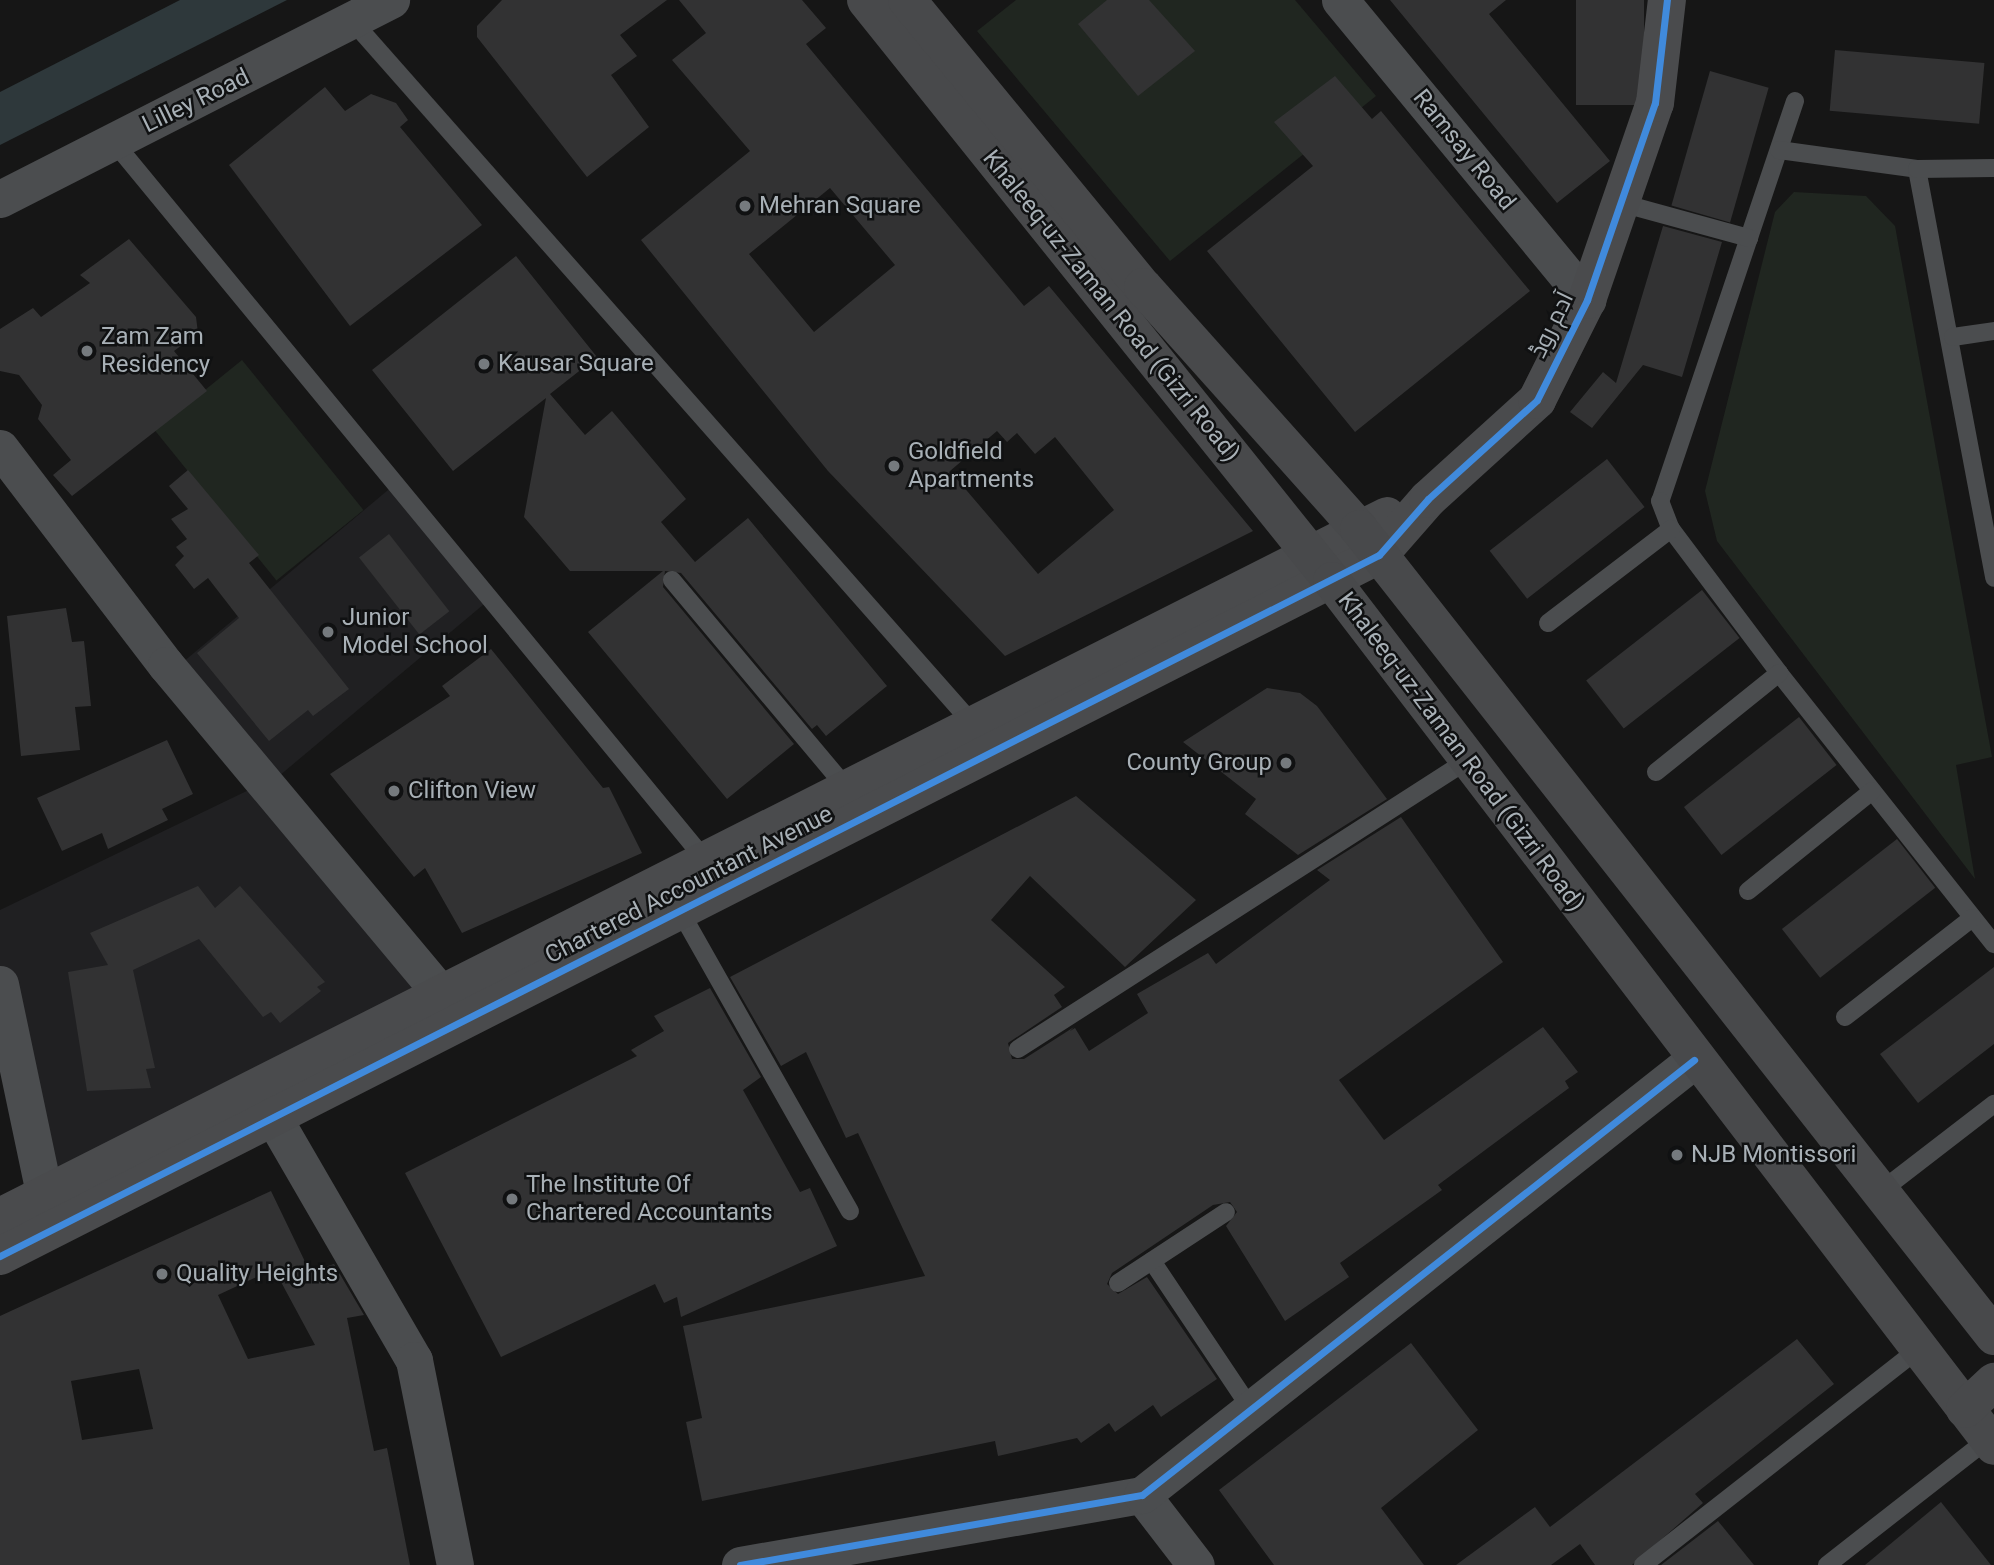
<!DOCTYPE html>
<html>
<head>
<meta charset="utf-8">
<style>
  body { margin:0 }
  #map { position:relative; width:1994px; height:1565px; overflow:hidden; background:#161616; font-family:Roboto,Cairo,sans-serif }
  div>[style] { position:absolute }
  .built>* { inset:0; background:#202022; transform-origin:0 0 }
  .green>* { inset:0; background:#202620; transform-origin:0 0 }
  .water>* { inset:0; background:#2e383b }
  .building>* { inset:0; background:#323233; transform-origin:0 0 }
  .lane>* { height:18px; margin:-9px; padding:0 9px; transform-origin:9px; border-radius:9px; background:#4b4d4f }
  .street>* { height:37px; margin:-18.5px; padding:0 18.5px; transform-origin:18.5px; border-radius:18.5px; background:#4b4d4f }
  .secondary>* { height:38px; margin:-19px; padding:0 19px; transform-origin:19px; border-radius:19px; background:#4a4b4d }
  .primary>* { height:38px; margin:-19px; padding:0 19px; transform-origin:19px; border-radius:19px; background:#48494b }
  .cycleway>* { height:7px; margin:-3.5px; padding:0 3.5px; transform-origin:3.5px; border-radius:3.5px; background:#408adc }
  .dots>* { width:19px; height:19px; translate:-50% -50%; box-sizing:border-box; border:4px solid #101112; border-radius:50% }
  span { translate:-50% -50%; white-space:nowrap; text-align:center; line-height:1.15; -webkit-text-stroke:5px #101112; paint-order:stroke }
  .street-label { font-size:24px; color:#a8b0b6 }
  .poi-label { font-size:24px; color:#a8b0b6 }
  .left { translate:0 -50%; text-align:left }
  .right { translate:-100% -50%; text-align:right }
</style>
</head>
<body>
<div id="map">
  <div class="built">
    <div style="left:394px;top:485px;width:149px;height:290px;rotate:50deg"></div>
    <div style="clip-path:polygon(263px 783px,434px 992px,45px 1198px,0 982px,0 910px)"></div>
  </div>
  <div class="green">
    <div style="clip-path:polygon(1016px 0,1295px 0,1376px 96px,1170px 261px,977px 31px)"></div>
    <div style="clip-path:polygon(1794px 192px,1866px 196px,1895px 226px,1992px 757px,1956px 765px,1975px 879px,1717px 541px,1705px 491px,1775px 212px)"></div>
    <div style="left:242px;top:360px;width:193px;height:112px;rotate:51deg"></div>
  </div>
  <div class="water">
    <div style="clip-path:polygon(180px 0,287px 0,0 145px,0 92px)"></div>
  </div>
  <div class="building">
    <div style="clip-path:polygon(502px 0,667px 0,620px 35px,637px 56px,611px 75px,649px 127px,587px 177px,477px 37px,477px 26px)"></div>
    <div style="clip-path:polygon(evenodd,679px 0,802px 0,826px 28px,806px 44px,1024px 306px,1049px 286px,1253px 531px,1005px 656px,828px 471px,641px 240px,750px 151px,672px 60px,706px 33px,679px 0,830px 188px,895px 265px,814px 332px,749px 254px,830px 188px,679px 0,997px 431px,1007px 442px,1017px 433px,1035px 454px,1055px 437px,1114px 510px,1038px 574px,950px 471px,997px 431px)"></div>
    <div style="clip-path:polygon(1107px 0,1149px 0,1195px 51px,1138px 96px,1078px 24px)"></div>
    <div style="clip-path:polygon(1390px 0,1506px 0,1489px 14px,1610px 161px,1557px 203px)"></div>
    <div style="left:1576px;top:0;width:68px;height:105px"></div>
    <div style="left:1835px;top:50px;width:150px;height:61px;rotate:5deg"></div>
    <div style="left:1710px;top:71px;width:61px;height:140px;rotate:16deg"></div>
    <div style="clip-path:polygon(1335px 76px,1372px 119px,1381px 111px,1530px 291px,1355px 432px,1207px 251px,1313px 166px,1274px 122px)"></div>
    <div style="clip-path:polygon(325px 87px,345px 111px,371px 94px,396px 103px,408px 120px,400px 127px,482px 225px,350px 326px,229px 165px)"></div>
    <div style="clip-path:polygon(1663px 226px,1722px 242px,1682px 377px,1643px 365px,1592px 428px,1570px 412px,1603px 372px,1616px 383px)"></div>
    <div style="clip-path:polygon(129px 239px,196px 317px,198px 333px,174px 351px,207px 391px,72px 496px,53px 475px,71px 460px,38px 419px,42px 405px,19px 375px,0 371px,0 329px,33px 308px,41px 317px,90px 283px,80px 275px)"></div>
    <div style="clip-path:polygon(516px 256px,597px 357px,550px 394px,585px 435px,612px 411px,686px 499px,661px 522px,695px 562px,748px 518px,887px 686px,826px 736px,817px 725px,812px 729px,681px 573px,665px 571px,663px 587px,794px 744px,727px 799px,588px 632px,663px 571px,570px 571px,524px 517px,546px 398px,453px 471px,372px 370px)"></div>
    <div style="left:1607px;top:459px;width:61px;height:149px;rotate:52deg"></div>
    <div style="clip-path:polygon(188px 470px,259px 555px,249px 563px,349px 689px,313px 716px,308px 710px,269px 741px,197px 653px,239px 618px,208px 578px,194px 589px,175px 565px,184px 556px,176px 547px,187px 539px,171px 519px,188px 509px,169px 486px)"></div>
    <div style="left:389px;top:534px;width:98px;height:38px;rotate:52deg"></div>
    <div style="left:1702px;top:590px;width:61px;height:147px;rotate:52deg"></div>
    <div style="clip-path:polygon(66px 608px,72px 642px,84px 641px,91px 706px,75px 707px,80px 750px,21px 756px,7px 616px)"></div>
    <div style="clip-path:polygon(491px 649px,603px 788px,609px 787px,642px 853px,462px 933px,425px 868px,414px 877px,330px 774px,450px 696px,442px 686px)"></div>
    <div style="clip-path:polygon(1267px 688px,1300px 693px,1317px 706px,1387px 799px,1298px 855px,1245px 814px,1256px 799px,1183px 742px)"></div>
    <div style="left:1799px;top:717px;width:61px;height:146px;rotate:52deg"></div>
    <div style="clip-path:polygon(167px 740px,193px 794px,162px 809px,168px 820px,108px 849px,102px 833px,62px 851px,37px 798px)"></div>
    <div style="clip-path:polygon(1076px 796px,1196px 900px,1125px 967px,1030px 876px,991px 920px,1065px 987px,1054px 995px,1062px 1007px,1008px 1043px,1012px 1059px,1024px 1059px,1074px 1027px,1070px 1031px,1075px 1028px,1089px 1051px,1148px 1013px,1137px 994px,1208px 953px,1216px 964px,1330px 880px,1317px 870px,1401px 817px,1503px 962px,1339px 1080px,1384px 1140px,1543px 1027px,1578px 1072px,1565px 1081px,1569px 1088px,1438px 1185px,1442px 1190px,1340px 1263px,1349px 1277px,1285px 1321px,1226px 1226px,1237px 1212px,1230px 1202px,1213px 1205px,1112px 1273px,1107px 1284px,1118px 1294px,1147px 1277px,1217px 1379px,1161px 1417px,1153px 1405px,1115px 1432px,1109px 1423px,1081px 1443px,1077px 1438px,998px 1456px,995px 1441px,702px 1501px,686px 1422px,702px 1418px,683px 1326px,925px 1276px,858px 1133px,846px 1138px,806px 1052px,781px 1066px,730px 977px)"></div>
    <div style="left:1897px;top:839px;width:62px;height:146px;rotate:52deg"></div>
    <div style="clip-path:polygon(198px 886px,215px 908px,240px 886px,325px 982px,317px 987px,321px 991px,280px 1023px,271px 1012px,263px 1017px,199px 939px,133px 970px,155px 1068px,146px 1069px,151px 1088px,87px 1091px,68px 972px,108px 965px,90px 933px)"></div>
    <div style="clip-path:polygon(1994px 967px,1994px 1044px,1918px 1103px,1880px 1054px)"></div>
    <div style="clip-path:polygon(710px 988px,761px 1077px,743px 1090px,800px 1192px,810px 1188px,837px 1246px,681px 1317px,677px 1297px,664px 1303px,655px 1284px,501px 1357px,405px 1173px,637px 1056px,631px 1050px,664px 1031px,654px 1016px)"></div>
    <div style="clip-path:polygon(evenodd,271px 1191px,310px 1272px,334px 1264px,364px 1315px,347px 1318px,374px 1451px,387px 1448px,410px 1565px,0 1565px,0 1316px,271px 1191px,274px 1269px,315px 1345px,248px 1359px,218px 1295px,274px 1269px,271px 1191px,139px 1369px,153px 1429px,82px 1440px,71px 1381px,139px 1369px)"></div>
    <div style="clip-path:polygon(1797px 1339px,1834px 1384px,1695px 1494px,1703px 1503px,1632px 1565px,1595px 1565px,1580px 1544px,1551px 1565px,1456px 1565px,1535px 1507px,1550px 1527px)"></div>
    <div style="clip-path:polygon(1411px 1343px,1478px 1430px,1381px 1508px,1424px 1565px,1274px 1565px,1219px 1490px)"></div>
    <div style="clip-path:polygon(1941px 1502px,1991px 1565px,1865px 1565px)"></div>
    <div style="clip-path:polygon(1718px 1521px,1754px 1565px,1661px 1565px)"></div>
  </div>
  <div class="lane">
    <div style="left:355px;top:24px;width:934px;rotate:48.56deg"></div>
    <div style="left:1795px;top:101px;width:422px;rotate:108.6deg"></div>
    <div style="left:1660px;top:501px;width:30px;rotate:69deg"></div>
    <div style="left:1671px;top:529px;width:180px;rotate:53.1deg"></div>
    <div style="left:1779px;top:673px;width:346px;rotate:51.6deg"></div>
    <div style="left:113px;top:141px;width:933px;rotate:50.52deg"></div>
    <div style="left:1779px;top:150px;width:139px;rotate:7.8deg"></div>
    <div style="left:1917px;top:169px;width:416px;rotate:79.3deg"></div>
    <div style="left:1917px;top:169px;width:77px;rotate:-0.7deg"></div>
    <div style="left:1621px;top:203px;width:133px;rotate:15.3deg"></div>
    <div style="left:1953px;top:337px;width:41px;rotate:-8.3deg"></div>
    <div style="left:672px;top:580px;width:274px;rotate:50deg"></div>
    <div style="left:1548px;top:623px;width:155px;rotate:-37.4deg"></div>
    <div style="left:1656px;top:772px;width:158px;rotate:-38.8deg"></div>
    <div style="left:1748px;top:891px;width:159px;rotate:-38.9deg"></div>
    <div style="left:680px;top:911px;width:345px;rotate:60.5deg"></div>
    <div style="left:1845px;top:1017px;width:161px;rotate:-37.9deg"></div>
    <div style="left:1018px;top:1049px;width:535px;rotate:-32.71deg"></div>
    <div style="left:1881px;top:1191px;width:143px;rotate:-37.6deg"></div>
    <div style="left:1152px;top:1261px;width:178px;rotate:56.2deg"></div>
    <div style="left:1118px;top:1283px;width:129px;rotate:-33.3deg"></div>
    <div style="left:1643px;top:1565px;width:352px;rotate:-38.1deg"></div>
    <div style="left:1827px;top:1565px;width:204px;rotate:-38deg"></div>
  </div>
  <div class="street">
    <div style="left:1340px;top:0;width:389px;rotate:50.5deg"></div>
    <div style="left:0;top:199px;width:439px;rotate:-27deg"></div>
    <div style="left:0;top:448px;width:273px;rotate:52.6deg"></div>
    <div style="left:166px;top:665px;width:429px;rotate:50.1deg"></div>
    <div style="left:0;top:984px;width:219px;rotate:78.1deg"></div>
    <div style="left:273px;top:1117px;width:281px;rotate:59.9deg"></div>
    <div style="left:414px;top:1360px;width:209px;rotate:78.7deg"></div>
    <div style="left:1142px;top:1495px;width:88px;rotate:52.4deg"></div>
    <div style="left:740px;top:1565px;width:408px;rotate:-9.9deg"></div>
    <div style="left:1142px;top:1495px;width:703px;rotate:-38.24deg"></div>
  </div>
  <div class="secondary">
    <div style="left:0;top:1217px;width:1554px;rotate:-26.81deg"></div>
    <div style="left:0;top:1256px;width:1547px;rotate:-26.95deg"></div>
    <div style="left:1379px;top:555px;width:74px;rotate:-48.8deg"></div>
    <div style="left:1428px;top:499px;width:147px;rotate:-42.2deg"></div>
    <div style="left:1537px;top:400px;width:112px;rotate:-63.4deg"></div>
    <div style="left:1587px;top:300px;width:208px;rotate:-71deg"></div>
    <div style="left:1655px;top:103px;width:104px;rotate:-83.4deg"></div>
  </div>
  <div class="primary">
    <div style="left:866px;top:0;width:745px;rotate:51.27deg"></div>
    <div style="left:1332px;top:581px;width:1089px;rotate:52.57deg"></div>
    <div style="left:907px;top:0;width:372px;rotate:50.6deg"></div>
    <div style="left:1143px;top:287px;width:324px;rotate:48.2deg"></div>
    <div style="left:1359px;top:529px;width:1027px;rotate:51.8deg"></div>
    <div style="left:1965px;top:1409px;width:40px;rotate:-43deg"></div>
  </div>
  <div class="cycleway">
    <div style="left:0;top:1256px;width:1547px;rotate:-26.95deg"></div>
    <div style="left:1379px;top:555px;width:74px;rotate:-48.8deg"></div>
    <div style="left:1428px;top:499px;width:147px;rotate:-42.2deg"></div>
    <div style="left:1537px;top:400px;width:112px;rotate:-63.4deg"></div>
    <div style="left:1587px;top:300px;width:208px;rotate:-71deg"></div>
    <div style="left:1655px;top:103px;width:104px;rotate:-83.4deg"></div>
    <div style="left:740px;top:1565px;width:408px;rotate:-9.9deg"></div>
    <div style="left:1142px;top:1495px;width:703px;rotate:-38.24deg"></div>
  </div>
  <div class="dots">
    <div style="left:745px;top:206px;background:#757a7e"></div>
    <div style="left:87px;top:351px;background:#757a7e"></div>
    <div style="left:484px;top:364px;background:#757a7e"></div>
    <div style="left:894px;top:466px;background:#757a7e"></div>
    <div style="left:328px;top:632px;background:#757a7e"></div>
    <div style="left:1286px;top:763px;background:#757a7e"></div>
    <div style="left:394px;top:791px;background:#757a7e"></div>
    <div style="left:1677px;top:1155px;background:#757a7e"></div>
    <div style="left:512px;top:1199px;background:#757a7e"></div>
    <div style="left:162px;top:1274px;background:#757a7e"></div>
  </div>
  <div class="street-label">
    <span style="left:196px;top:101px;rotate:-26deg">Lilley Road</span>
    <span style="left:1464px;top:150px;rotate:51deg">Ramsay Road</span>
    <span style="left:1111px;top:306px;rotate:51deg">Khaleeq-uz-Zaman Road (Gizri Road)</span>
    <span style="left:1552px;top:325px;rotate:-64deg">آدم روڈ</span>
    <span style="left:1461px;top:752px;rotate:53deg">Khaleeq-uz-Zaman Road (Gizri Road)</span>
    <span style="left:689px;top:885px;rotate:-27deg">Chartered Accountant Avenue</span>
  </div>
  <div class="poi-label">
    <span class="left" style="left:759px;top:206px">Mehran Square</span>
    <span class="left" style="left:101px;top:351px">Zam Zam<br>Residency</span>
    <span class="left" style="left:498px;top:364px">Kausar Square</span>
    <span class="left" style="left:908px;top:466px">Goldfield<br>Apartments</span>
    <span class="left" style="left:342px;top:632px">Junior<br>Model School</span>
    <span class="right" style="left:1272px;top:763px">County Group</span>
    <span class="left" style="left:408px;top:791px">Clifton View</span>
    <span class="left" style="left:1691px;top:1155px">NJB Montissori</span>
    <span class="left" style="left:526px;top:1199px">The Institute Of<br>Chartered Accountants</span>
    <span class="left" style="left:176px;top:1274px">Quality Heights</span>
  </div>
</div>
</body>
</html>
